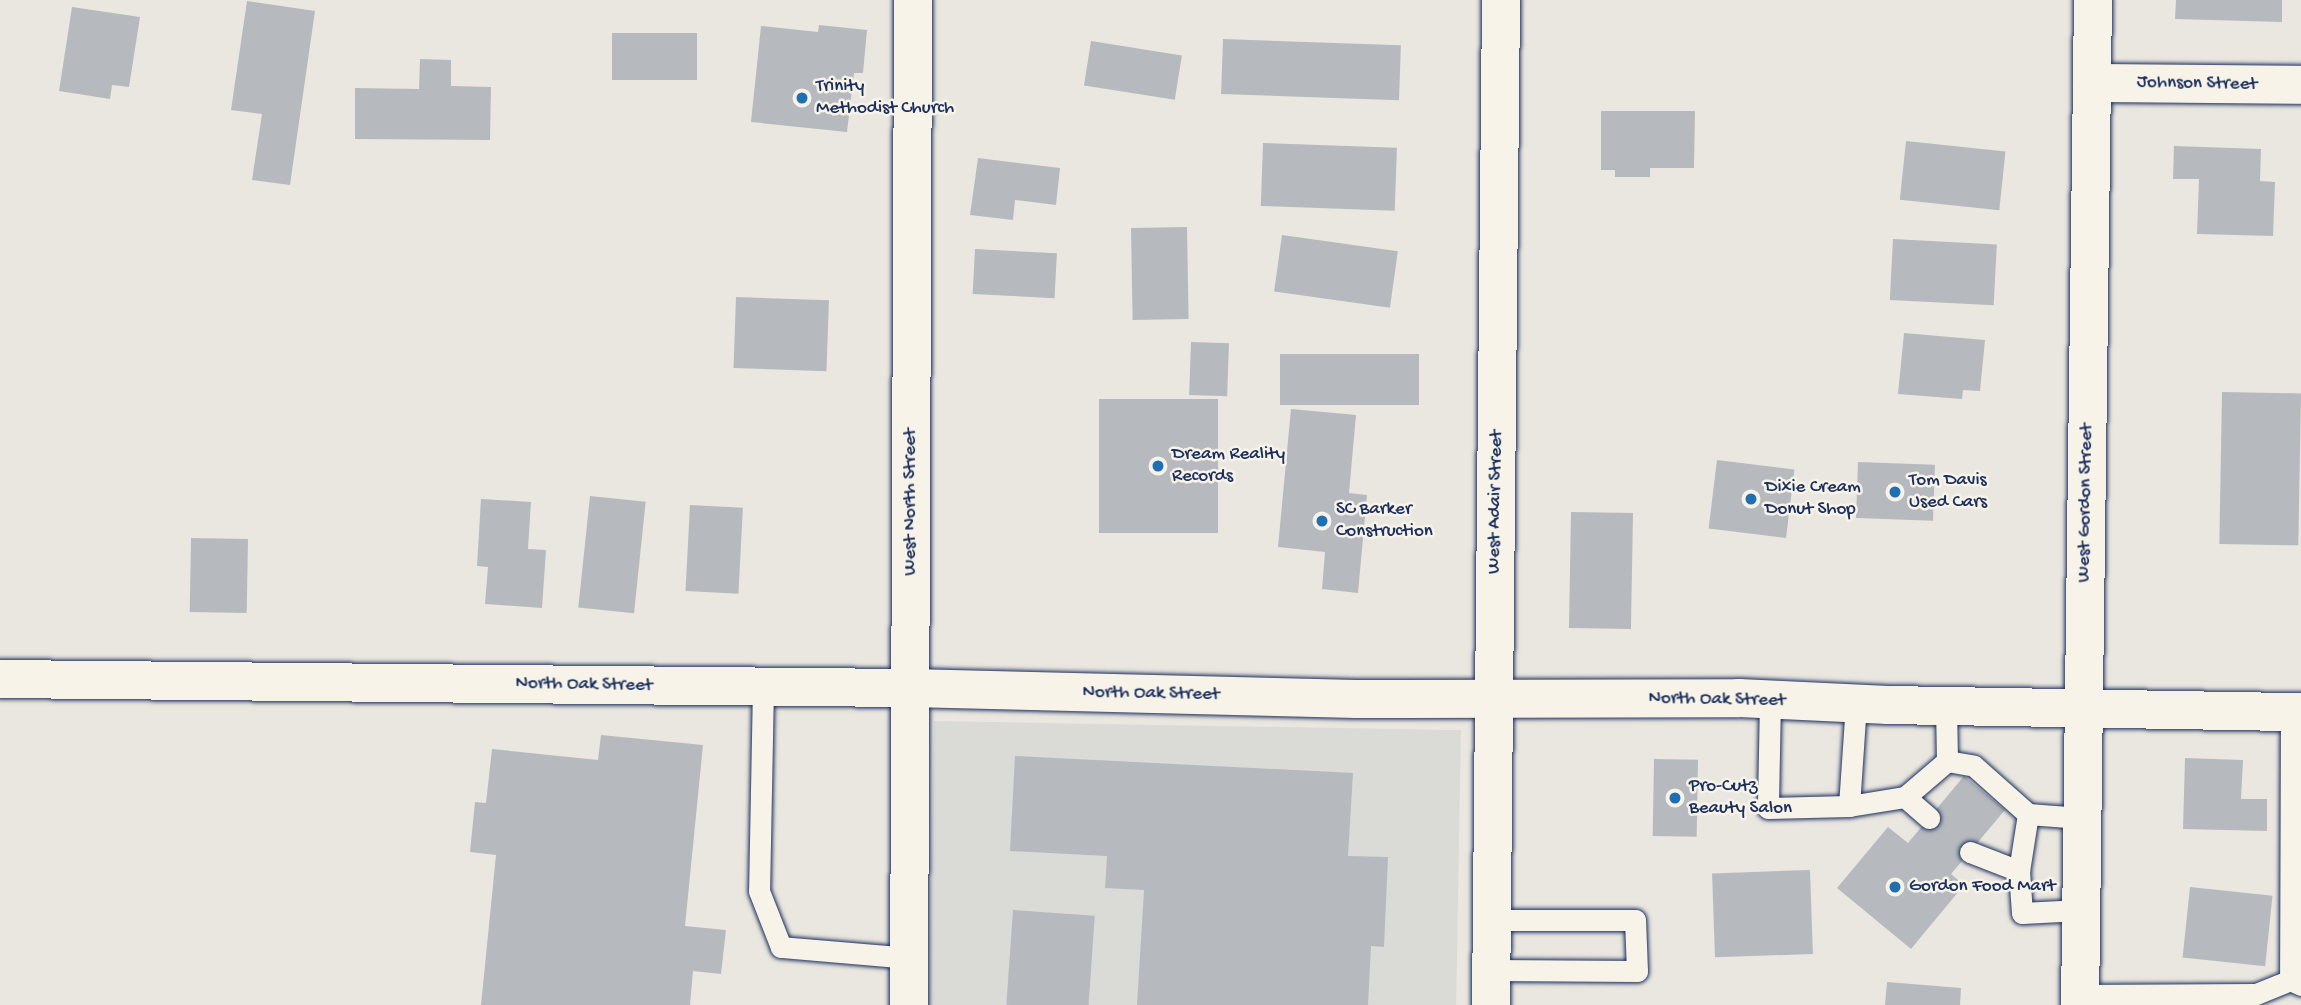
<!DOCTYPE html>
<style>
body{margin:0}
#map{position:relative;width:2301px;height:1005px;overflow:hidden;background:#eae7e0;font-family:"Gochi Hand",sans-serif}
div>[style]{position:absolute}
.built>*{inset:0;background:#dadad6;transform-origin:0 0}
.building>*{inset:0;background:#b6babf;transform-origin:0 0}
.roads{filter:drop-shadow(0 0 2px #1b2f5e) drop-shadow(0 0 2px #1b2f5e)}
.lane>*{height:21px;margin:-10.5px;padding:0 10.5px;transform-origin:10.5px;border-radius:10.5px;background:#f7f3e8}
.street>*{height:38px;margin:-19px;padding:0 19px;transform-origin:19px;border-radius:19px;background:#f7f3e8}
.secondary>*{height:38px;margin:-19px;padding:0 19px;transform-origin:19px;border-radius:19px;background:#f7f3e8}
.dots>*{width:19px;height:19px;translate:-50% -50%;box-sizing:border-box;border:4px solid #f7f3e8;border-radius:50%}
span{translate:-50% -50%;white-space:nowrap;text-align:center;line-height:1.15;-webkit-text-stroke:5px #f7f3e8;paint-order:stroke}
.street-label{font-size:19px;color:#1b2f5e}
.poi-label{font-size:19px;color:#1b2f5e}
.left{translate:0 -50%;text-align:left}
</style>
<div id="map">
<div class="built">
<i style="left:934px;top:721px;width:527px;height:284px;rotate:1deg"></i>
</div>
<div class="building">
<i style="clip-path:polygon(2176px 0,2282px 0,2282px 22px,2175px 19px)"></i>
<i style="clip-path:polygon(247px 1px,315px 11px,290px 185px,252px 180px,262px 114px,231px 110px)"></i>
<i style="clip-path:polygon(72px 7px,140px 17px,129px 87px,112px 85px,110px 99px,59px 91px)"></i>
<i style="clip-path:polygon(819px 25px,867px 30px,863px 73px,854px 73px,847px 132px,751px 122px,761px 26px,818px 32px)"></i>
<i style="left:612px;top:33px;width:85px;height:47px"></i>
<i style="left:1223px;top:39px;width:178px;height:55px;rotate:2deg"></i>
<i style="left:1091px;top:41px;width:92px;height:45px;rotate:9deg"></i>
<i style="clip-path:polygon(420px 59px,451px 60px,451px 86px,491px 87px,490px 140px,355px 139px,355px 88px,419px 89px)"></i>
<i style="clip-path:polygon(1601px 111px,1695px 111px,1694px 168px,1650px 168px,1650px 177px,1615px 177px,1615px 170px,1601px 170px)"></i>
<i style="left:1906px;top:141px;width:100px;height:59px;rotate:6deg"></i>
<i style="left:1263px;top:143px;width:134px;height:63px;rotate:2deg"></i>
<i style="clip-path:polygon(2174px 146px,2261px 149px,2260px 181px,2275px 182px,2273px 236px,2197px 234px,2199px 179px,2173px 179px)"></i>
<i style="clip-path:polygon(978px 158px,1060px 168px,1056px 205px,1015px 200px,1013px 220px,970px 215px)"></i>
<i style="left:1187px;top:227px;width:92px;height:56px;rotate:89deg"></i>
<i style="left:1282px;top:235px;width:117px;height:57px;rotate:8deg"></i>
<i style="left:1893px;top:239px;width:104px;height:61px;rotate:3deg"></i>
<i style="left:975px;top:249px;width:82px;height:45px;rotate:3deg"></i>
<i style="left:736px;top:297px;width:93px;height:71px;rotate:2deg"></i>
<i style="clip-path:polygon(1904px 333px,1985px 340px,1980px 391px,1963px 390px,1962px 399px,1898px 394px)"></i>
<i style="left:1191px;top:342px;width:38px;height:53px;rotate:2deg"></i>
<i style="left:1280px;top:354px;width:139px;height:51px"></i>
<i style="left:2222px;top:392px;width:79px;height:152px;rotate:1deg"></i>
<i style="left:1099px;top:399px;width:119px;height:134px"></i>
<i style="clip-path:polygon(1291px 409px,1356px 415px,1349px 493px,1367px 495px,1358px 593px,1322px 589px,1325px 552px,1278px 547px)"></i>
<i style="left:1717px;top:460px;width:78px;height:69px;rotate:7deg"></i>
<i style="left:1858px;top:462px;width:77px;height:56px;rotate:2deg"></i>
<i style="left:590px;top:496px;width:56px;height:112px;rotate:6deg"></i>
<i style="clip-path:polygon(481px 499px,531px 502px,528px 549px,546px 550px,542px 608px,485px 604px,488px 567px,477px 566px)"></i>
<i style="left:690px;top:505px;width:53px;height:86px;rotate:3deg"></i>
<i style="left:1571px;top:512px;width:62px;height:116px;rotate:1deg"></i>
<i style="left:191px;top:538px;width:57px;height:74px;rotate:1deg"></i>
<i style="clip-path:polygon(601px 735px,703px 745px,685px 926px,726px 930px,721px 974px,693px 971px,690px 1005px,481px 1005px,496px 855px,470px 852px,475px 802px,486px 803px,492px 749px,598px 760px)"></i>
<i style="clip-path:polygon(1015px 756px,1353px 773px,1348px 856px,1388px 857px,1384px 947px,1371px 946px,1368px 1005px,1137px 1005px,1144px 890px,1105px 888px,1107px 856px,1010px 851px)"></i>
<i style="clip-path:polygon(2185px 758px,2243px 760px,2241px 799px,2267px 799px,2267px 831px,2183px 829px)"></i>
<i style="left:1654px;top:759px;width:44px;height:77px;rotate:1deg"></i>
<i style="clip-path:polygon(1964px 776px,2005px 810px,1951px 874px,1964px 885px,1911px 949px,1837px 888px,1888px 827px,1908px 843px)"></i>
<i style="left:1810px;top:870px;width:84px;height:98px;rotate:88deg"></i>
<i style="left:2190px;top:887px;width:83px;height:71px;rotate:6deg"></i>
<i style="left:1013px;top:910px;width:82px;height:95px;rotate:4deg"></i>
<i style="clip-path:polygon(1887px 982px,1961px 988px,1960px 1005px,1885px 1005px)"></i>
</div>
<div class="roads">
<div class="lane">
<i style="left:763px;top:686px;width:205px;rotate:91.1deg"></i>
<i style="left:759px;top:891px;width:60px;rotate:68.6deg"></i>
<i style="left:781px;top:947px;width:128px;rotate:4.9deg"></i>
<i style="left:1770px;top:700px;width:108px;rotate:91.1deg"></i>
<i style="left:1768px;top:808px;width:81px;rotate:-1.4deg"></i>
<i style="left:1849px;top:806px;width:102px;rotate:-86.1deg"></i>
<i style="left:2291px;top:712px;width:268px;rotate:90.2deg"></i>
<i style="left:2290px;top:980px;width:12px;rotate:24deg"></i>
<i style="left:1947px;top:761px;width:27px;rotate:10deg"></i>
<i style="left:1974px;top:766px;width:72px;rotate:41.6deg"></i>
<i style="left:1905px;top:797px;width:55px;rotate:-40.6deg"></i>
<i style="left:1947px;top:761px;width:55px;rotate:-91deg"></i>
<i style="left:1849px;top:806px;width:57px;rotate:-9.1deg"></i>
<i style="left:1905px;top:797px;width:32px;rotate:41deg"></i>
<i style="left:1970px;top:852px;width:53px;rotate:21.2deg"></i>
<i style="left:2080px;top:910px;width:58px;rotate:177deg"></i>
<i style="left:2022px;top:913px;width:42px;rotate:-94.1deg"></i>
<i style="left:2019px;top:871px;width:58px;rotate:-81deg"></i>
<i style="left:2028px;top:814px;width:53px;rotate:4.3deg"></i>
<i style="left:1492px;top:970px;width:145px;rotate:0.4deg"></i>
<i style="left:1637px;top:971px;width:51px;rotate:-92.2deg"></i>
<i style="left:1635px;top:920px;width:143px;rotate:180deg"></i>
<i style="left:2080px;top:995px;width:176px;rotate:-0.3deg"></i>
<i style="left:2256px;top:994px;width:37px;rotate:-22deg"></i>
</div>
<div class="street">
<i style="left:2092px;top:83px;width:209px;rotate:0.5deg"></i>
<i style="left:909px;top:1005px;width:1005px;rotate:-89.77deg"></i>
<i style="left:1491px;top:1005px;width:1005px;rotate:-89.43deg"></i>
</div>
<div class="secondary">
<i style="left:0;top:679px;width:910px;rotate:0.57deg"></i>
<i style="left:910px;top:688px;width:446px;rotate:1.4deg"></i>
<i style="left:1356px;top:699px;width:383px;rotate:-0.1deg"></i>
<i style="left:1739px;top:698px;width:149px;rotate:2.7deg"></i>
<i style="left:1888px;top:705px;width:413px;rotate:1deg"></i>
<i style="left:2080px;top:1005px;width:1005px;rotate:-89.26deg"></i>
</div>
</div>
<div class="dots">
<i style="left:802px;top:98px;background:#1f6fb2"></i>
<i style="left:1158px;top:466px;background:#1f6fb2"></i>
<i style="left:1895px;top:492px;background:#1f6fb2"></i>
<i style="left:1751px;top:499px;background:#1f6fb2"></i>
<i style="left:1322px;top:521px;background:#1f6fb2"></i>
<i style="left:1675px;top:798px;background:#1f6fb2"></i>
<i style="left:1895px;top:887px;background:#1f6fb2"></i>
</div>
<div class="street-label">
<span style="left:2197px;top:84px;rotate:1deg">Johnson Street</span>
<span style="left:911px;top:502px;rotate:-90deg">West North Street</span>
<span style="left:1496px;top:502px;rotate:-89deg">West Adair Street</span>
<span style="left:2086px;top:503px;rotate:-89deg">West Gordon Street</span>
<span style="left:584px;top:685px;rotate:1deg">North Oak Street</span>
<span style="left:1151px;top:694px;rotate:1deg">North Oak Street</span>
<span style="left:1717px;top:700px;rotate:1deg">North Oak Street</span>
</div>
<div class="poi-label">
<span class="left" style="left:816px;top:98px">Trinity<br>Methodist Church</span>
<span class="left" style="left:1172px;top:466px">Dream Reality<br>Records</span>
<span class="left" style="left:1909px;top:492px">Tom Davis<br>Used Cars</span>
<span class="left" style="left:1765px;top:499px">Dixie Cream<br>Donut Shop</span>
<span class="left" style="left:1336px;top:521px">SC Barker<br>Construction</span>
<span class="left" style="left:1689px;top:798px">Pro-Cutz<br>Beauty Salon</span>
<span class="left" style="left:1909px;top:887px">Gordon Food Mart</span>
</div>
</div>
